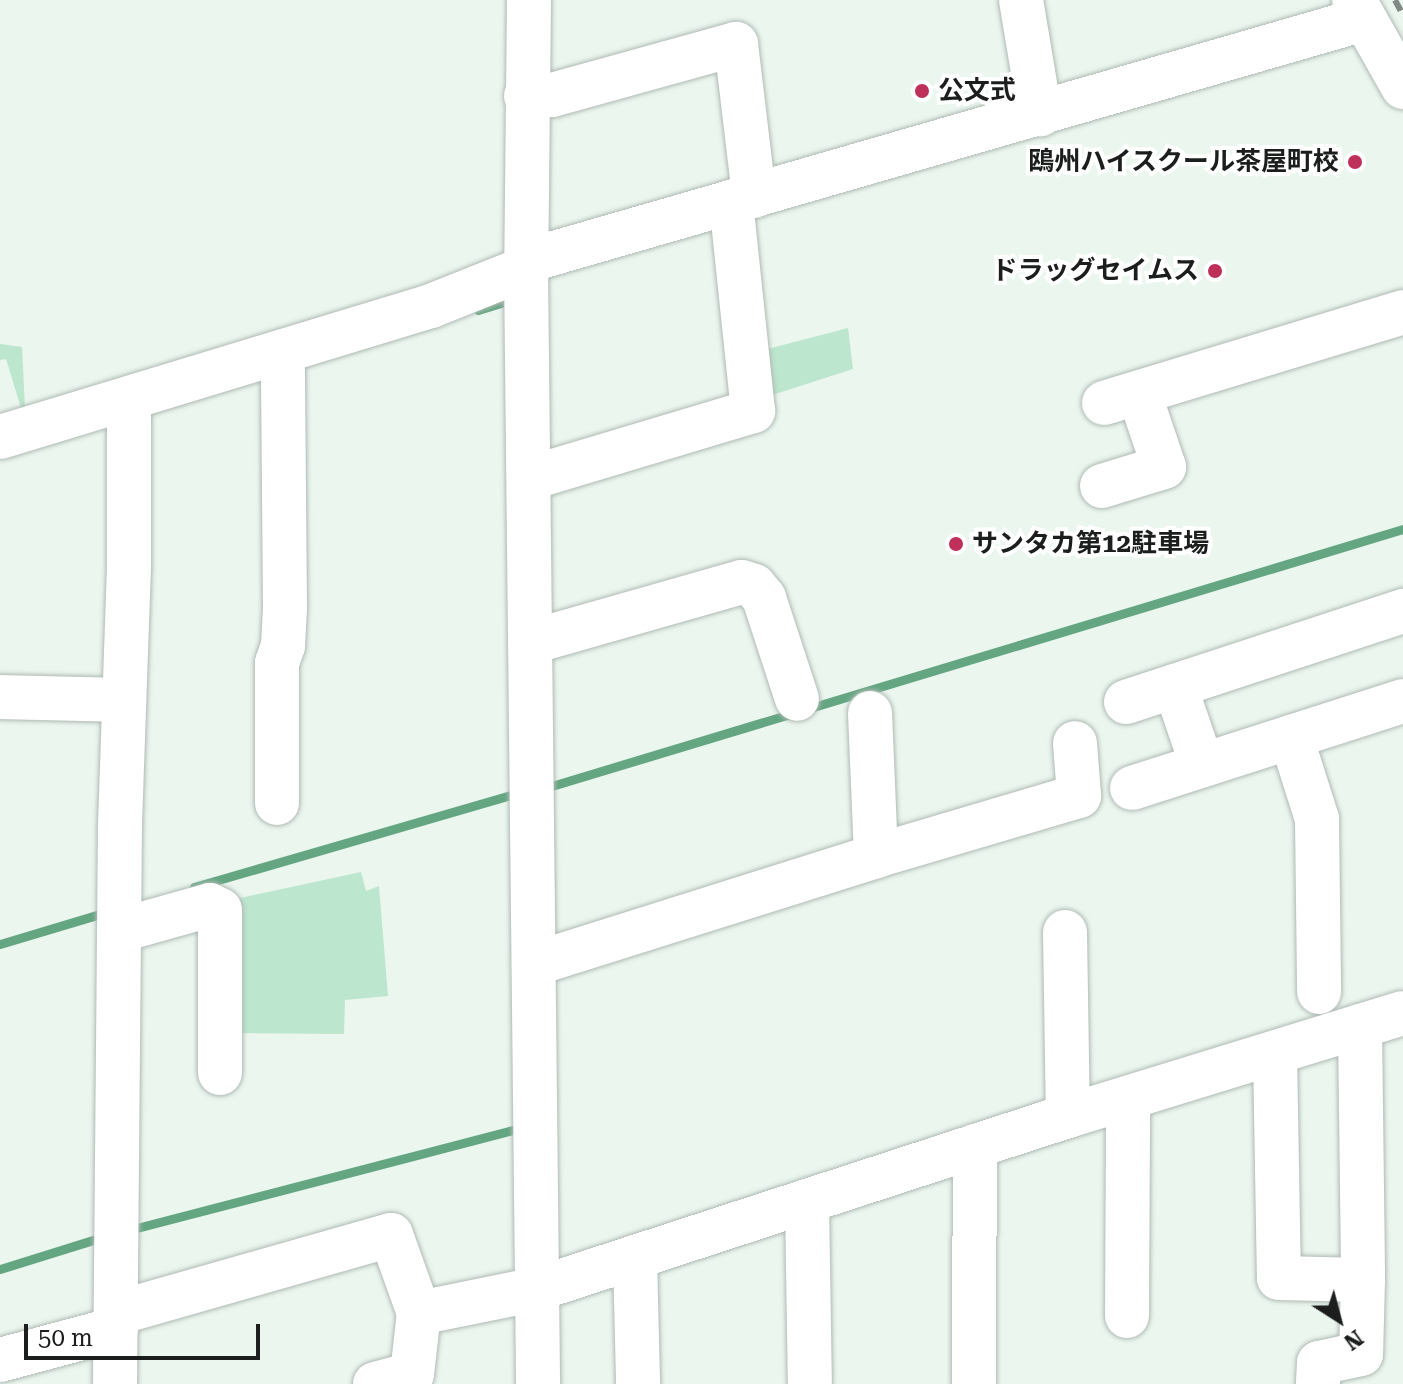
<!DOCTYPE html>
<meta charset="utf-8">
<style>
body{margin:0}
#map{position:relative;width:1403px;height:1384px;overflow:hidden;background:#ebf6ef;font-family:"Roboto Serif","Noto Sans JP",serif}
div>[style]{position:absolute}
.green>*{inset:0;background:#bce6cd}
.stream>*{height:9px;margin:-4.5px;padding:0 4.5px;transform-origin:4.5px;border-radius:4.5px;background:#64a682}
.roads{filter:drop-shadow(0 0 2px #b0bab4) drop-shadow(0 0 2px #b0bab4)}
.minor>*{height:44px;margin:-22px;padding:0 22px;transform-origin:22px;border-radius:22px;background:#fff}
.rail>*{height:6px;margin-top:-3px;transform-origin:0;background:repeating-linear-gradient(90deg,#828984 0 12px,transparent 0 18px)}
.dots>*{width:22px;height:22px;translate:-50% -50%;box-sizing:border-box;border:4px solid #fff;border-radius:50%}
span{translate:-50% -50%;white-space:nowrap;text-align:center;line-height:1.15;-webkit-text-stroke:8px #fff;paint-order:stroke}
.poi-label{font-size:26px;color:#1b1e1c;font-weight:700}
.left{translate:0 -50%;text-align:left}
.right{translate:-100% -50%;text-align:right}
.north{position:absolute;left:1299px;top:1280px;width:80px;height:80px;-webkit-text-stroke:6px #fff;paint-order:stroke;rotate:144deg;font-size:22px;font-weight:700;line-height:32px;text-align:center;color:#1b1e1c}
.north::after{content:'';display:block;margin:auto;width:28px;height:36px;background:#1b1e1c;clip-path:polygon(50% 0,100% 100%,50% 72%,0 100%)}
.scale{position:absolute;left:24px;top:1324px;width:236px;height:36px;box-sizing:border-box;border:4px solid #1b1e1c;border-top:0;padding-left:10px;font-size:24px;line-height:28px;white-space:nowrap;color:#1b1e1c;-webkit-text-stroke:6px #fff;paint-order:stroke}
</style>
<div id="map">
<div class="green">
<i style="clip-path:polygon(848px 328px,853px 369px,763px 398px,760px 351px)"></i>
<i style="clip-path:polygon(0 344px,22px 347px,25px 408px,21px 408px,6px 359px,0 360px)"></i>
<i style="clip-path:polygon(361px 872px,366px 891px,379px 886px,388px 996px,345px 1000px,344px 1034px,236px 1033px,240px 898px)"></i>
</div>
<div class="stream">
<i style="left:478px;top:310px;width:38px;rotate:-17deg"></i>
<i style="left:545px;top:788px;width:896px;rotate:-16.8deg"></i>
<i style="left:194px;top:887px;width:337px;rotate:-16.2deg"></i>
<i style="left:0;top:944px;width:112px;rotate:-16.7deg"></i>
<i style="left:129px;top:1230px;width:401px;rotate:-14.6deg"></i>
<i style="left:0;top:1269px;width:108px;rotate:-17.3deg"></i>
</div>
<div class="roads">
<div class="minor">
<i style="left:529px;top:0;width:268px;rotate:90.6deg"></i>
<i style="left:526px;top:268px;width:1116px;rotate:89.38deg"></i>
<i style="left:1021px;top:0;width:116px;rotate:80.5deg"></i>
<i style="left:1354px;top:0;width:100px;rotate:60.6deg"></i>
<i style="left:526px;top:96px;width:26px;rotate:-2deg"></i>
<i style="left:552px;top:95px;width:191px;rotate:-15.5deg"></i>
<i style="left:736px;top:44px;width:153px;rotate:83.2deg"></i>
<i style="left:1104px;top:403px;width:313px;rotate:-16.9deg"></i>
<i style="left:0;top:437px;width:450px;rotate:-16.9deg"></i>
<i style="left:431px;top:306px;width:102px;rotate:-21.8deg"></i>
<i style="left:526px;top:268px;width:15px;rotate:-42deg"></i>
<i style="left:537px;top:258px;width:861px;rotate:-16.12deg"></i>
<i style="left:530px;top:478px;width:233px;rotate:-16.7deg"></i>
<i style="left:753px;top:411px;width:210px;rotate:-96deg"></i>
<i style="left:1102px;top:486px;width:65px;rotate:-17deg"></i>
<i style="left:1164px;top:467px;width:78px;rotate:-108.7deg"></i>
<i style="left:531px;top:642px;width:219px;rotate:-15.9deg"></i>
<i style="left:742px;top:582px;width:13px;rotate:18deg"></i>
<i style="left:754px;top:586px;width:16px;rotate:50deg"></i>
<i style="left:764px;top:598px;width:106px;rotate:71.9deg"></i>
<i style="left:1175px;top:686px;width:83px;rotate:71.1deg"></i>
<i style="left:0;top:697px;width:124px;rotate:1.4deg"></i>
<i style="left:1126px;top:702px;width:292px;rotate:-18.2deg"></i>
<i style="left:870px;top:713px;width:143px;rotate:87.6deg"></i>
<i style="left:1291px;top:737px;width:86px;rotate:72.4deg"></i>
<i style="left:1317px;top:819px;width:173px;rotate:89.3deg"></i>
<i style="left:1132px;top:788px;width:285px;rotate:-17.8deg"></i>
<i style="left:277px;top:803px;width:140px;rotate:-90deg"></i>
<i style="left:277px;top:663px;width:18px;rotate:-71deg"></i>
<i style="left:283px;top:646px;width:39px;rotate:-87deg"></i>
<i style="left:285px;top:607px;width:254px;rotate:-90.5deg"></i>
<i style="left:121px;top:930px;width:92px;rotate:-15.7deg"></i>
<i style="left:210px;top:905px;width:11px;rotate:27deg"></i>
<i style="left:220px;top:910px;width:163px;rotate:90deg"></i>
<i style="left:1065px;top:932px;width:184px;rotate:89.1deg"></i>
<i style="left:534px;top:964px;width:359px;rotate:-17.5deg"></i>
<i style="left:876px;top:856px;width:212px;rotate:-16.5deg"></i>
<i style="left:1079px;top:796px;width:53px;rotate:-94.3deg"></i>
<i style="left:1360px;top:1026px;width:254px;rotate:89.3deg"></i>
<i style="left:1275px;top:1053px;width:225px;rotate:89deg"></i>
<i style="left:1279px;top:1278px;width:84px;rotate:1.4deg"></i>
<i style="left:1363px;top:1280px;width:74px;rotate:91.5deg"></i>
<i style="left:1361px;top:1354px;width:43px;rotate:167.9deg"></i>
<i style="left:1319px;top:1363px;width:21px;rotate:93deg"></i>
<i style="left:807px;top:1201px;width:183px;rotate:89.1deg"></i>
<i style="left:635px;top:1257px;width:127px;rotate:88.6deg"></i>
<i style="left:117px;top:1313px;width:285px;rotate:-15.9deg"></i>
<i style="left:391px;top:1235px;width:83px;rotate:70.3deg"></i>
<i style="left:419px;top:1313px;width:120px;rotate:-11.5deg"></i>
<i style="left:537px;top:1289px;width:558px;rotate:-18.05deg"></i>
<i style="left:1068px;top:1116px;width:350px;rotate:-17.1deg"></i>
<i style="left:1127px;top:1316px;width:218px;rotate:-89.7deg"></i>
<i style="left:0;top:1360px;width:120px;rotate:-15deg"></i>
<i style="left:115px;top:1384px;width:560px;rotate:-89.49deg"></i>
<i style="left:120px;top:824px;width:254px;rotate:-88deg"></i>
<i style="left:129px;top:570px;width:170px;rotate:-90deg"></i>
<i style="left:375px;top:1384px;width:38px;rotate:-15deg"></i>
<i style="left:412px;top:1374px;width:61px;rotate:-83.5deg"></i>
<i style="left:974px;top:1384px;width:238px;rotate:-89.8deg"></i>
</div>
</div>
<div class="rail">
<i style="left:1395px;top:0;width:17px;rotate:62deg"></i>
</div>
<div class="dots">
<i style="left:922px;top:91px;background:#be2f59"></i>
<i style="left:1355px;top:162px;background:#be2f59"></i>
<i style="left:1215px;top:271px;background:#be2f59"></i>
<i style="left:956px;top:544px;background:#be2f59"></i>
</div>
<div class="poi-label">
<span class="left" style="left:938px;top:91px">公文式</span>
<span class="right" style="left:1339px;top:162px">鴎州ハイスクール茶屋町校</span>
<span class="right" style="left:1199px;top:271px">ドラッグセイムス</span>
<span class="left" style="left:972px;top:544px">サンタカ第12駐車場</span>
</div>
<div class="north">N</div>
<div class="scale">50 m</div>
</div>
